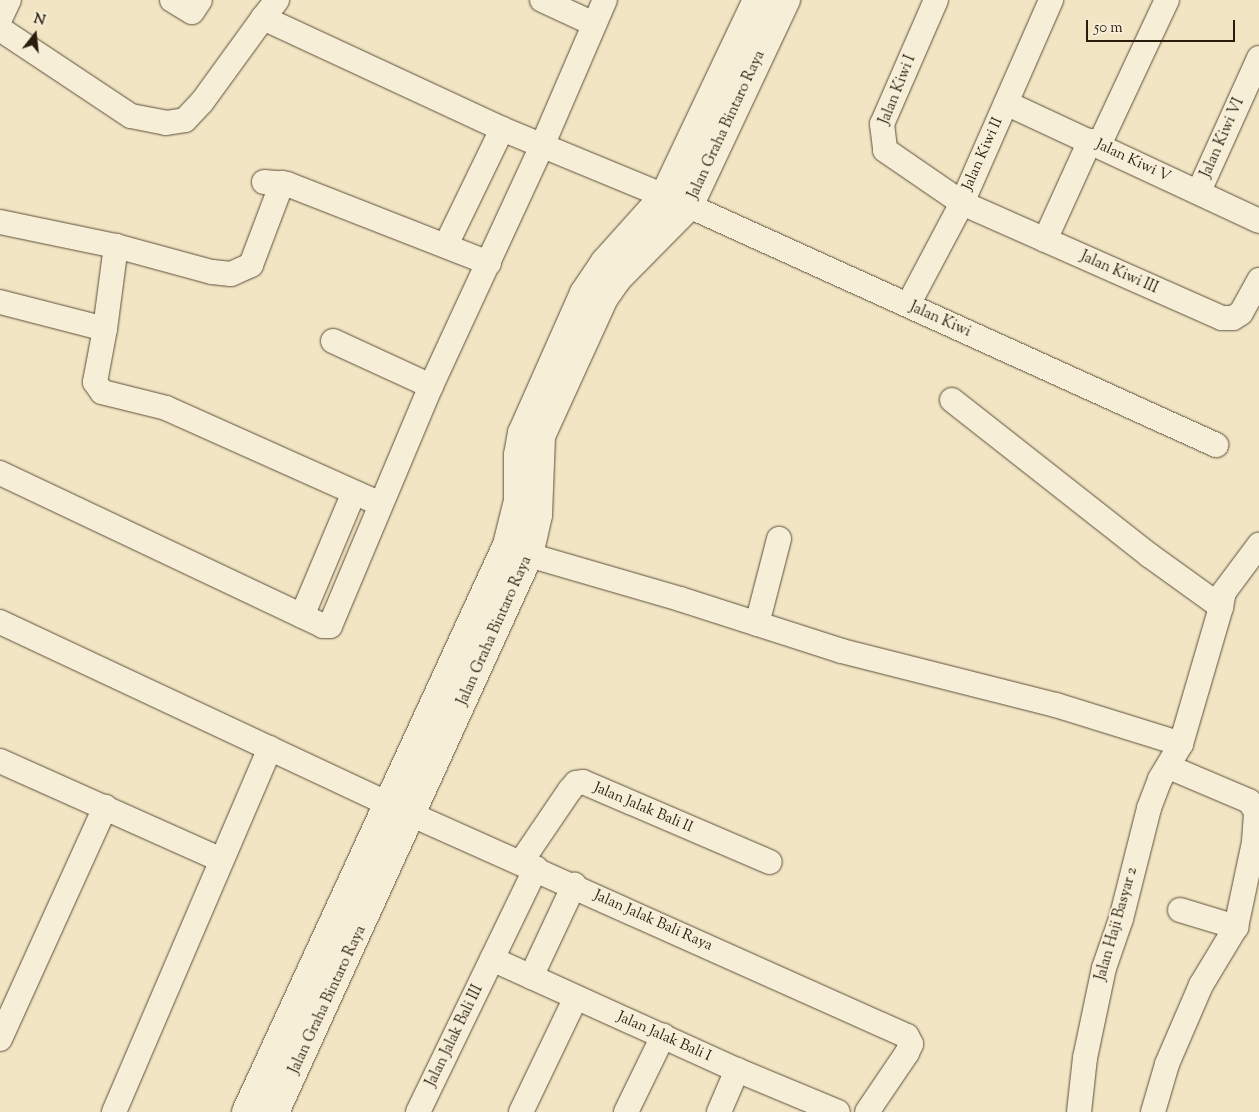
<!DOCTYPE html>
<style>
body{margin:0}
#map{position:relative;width:1259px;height:1112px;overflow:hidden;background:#f2e5c3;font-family:"Sorts Mill Goudy",serif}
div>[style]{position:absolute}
.roads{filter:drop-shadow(0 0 1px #5c4f3b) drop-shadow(0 0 1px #5c4f3b)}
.minor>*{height:24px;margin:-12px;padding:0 12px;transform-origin:12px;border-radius:12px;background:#f7eed8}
.secondary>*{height:28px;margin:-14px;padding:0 14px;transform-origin:14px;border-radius:14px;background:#f7eed8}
span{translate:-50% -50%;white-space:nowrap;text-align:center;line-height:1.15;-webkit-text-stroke:4px #f7eed8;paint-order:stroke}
.street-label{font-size:15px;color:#2a1d0e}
.north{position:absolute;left:10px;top:10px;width:50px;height:50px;-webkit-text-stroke:4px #f7eed8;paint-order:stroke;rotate:16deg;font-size:14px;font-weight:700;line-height:20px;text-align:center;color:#2a1d0e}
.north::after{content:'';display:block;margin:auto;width:18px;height:22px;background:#2a1d0e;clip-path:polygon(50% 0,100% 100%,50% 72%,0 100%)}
.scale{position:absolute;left:1086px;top:20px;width:149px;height:22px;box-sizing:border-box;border:2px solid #2a1d0e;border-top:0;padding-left:6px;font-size:15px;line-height:18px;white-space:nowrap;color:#2a1d0e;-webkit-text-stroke:4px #f7eed8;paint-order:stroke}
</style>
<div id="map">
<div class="roads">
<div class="minor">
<i style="left:172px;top:0;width:23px;rotate:31deg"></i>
<i style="left:192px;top:12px;width:14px;rotate:-56deg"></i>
<i style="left:277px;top:0;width:23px;rotate:128deg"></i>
<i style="left:263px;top:18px;width:264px;rotate:24.9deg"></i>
<i style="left:502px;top:129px;width:202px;rotate:22.4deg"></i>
<i style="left:689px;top:206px;width:579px;rotate:24.39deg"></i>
<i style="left:542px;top:0;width:57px;rotate:24.8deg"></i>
<i style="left:936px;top:0;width:135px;rotate:113.5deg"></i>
<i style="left:882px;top:124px;width:26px;rotate:83deg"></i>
<i style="left:885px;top:150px;width:93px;rotate:34.5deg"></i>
<i style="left:962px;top:203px;width:284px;rotate:23.9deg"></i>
<i style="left:1222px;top:318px;width:11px"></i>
<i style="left:1233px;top:318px;width:9px;rotate:-32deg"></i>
<i style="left:1241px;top:313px;width:38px;rotate:-61deg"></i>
<i style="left:0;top:19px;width:21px;rotate:-65deg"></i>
<i style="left:0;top:29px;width:157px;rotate:33.6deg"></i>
<i style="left:131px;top:116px;width:36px;rotate:11deg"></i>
<i style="left:166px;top:123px;width:19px;rotate:-9deg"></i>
<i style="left:185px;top:120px;width:25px;rotate:-47deg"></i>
<i style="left:202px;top:102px;width:104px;rotate:-54deg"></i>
<i style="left:1006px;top:103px;width:279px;rotate:25deg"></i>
<i style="left:1099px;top:145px;width:160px;rotate:-64.9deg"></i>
<i style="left:264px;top:182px;width:23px;rotate:5deg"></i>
<i style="left:287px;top:184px;width:217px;rotate:21.4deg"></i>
<i style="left:1199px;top:191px;width:146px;rotate:-65.7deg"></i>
<i style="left:0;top:222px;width:118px;rotate:11.7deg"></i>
<i style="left:116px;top:246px;width:99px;rotate:15.2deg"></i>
<i style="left:212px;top:272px;width:19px;rotate:6deg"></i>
<i style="left:231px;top:274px;width:22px;rotate:-24deg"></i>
<i style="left:251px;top:265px;width:88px;rotate:-69.3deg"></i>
<i style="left:1045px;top:240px;width:109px;rotate:-65.6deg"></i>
<i style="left:446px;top:245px;width:129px;rotate:-64.2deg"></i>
<i style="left:0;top:302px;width:108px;rotate:14.4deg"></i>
<i style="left:105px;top:329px;width:54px;rotate:100.7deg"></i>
<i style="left:95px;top:382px;width:12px;rotate:55deg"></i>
<i style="left:102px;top:392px;width:66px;rotate:14deg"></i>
<i style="left:166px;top:408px;width:235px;rotate:24.1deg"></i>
<i style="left:908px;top:305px;width:115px;rotate:-62.1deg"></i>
<i style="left:962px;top:203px;width:222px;rotate:-66.3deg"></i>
<i style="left:105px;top:329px;width:84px;rotate:-82.5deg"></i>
<i style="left:333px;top:341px;width:108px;rotate:24.7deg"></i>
<i style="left:952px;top:400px;width:251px;rotate:38.2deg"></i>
<i style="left:1149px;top:555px;width:89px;rotate:35.8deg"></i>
<i style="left:1221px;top:607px;width:15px;rotate:-79deg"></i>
<i style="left:1224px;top:592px;width:59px;rotate:-53.3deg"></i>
<i style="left:0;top:473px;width:357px;rotate:25.3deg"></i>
<i style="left:323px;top:626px;width:7px"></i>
<i style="left:330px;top:626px;width:260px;rotate:-67.2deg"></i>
<i style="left:431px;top:386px;width:264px;rotate:-65.2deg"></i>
<i style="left:542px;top:146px;width:159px;rotate:-66.7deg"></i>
<i style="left:529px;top:555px;width:157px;rotate:16.2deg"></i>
<i style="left:680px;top:599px;width:170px;rotate:17.8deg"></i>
<i style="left:842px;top:651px;width:221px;rotate:14.2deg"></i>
<i style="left:1056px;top:705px;width:131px;rotate:17.3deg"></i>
<i style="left:302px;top:616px;width:134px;rotate:-67.2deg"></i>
<i style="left:0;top:622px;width:431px;rotate:25.1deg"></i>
<i style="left:390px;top:805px;width:566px;rotate:24.08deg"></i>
<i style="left:907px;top:1036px;width:9px;rotate:63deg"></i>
<i style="left:911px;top:1044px;width:10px;rotate:114deg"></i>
<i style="left:907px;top:1053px;width:71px;rotate:124.1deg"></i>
<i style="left:757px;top:624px;width:88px;rotate:-75.5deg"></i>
<i style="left:0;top:761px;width:242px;rotate:24.1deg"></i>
<i style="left:521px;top:862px;width:87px;rotate:-55.8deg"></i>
<i style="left:570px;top:790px;width:9px;rotate:-49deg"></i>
<i style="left:576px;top:783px;width:7px;rotate:-8deg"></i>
<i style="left:583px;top:782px;width:203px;rotate:23.2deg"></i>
<i style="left:1180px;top:910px;width:59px;rotate:16.9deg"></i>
<i style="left:492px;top:959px;width:269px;rotate:24.4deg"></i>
<i style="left:737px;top:1070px;width:109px;rotate:22.6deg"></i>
<i style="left:531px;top:977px;width:102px;rotate:-64.9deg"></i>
<i style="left:0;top:1039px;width:255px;rotate:-65.6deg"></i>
<i style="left:114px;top:1112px;width:396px;rotate:-66.8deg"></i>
<i style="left:418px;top:1112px;width:271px;rotate:-64.2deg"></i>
<i style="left:521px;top:1112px;width:127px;rotate:-64.4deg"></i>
<i style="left:626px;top:1112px;width:85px;rotate:-64deg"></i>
<i style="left:719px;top:1112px;width:46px;rotate:-66.8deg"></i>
<i style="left:1079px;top:1112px;width:54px;rotate:-83.7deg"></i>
<i style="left:1085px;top:1058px;width:92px;rotate:-78.1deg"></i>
<i style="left:1104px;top:968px;width:52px;rotate:-70.9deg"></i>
<i style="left:1121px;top:919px;width:114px;rotate:-75.8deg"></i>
<i style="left:1149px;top:808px;width:31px;rotate:-69deg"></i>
<i style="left:1160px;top:779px;width:41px;rotate:-59deg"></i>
<i style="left:1181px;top:744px;width:143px;rotate:-73.7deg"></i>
<i style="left:1153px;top:1112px;width:50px;rotate:-73.7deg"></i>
<i style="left:1167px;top:1064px;width:86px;rotate:-66.7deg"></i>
<i style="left:1201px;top:985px;width:68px;rotate:-58.9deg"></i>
<i style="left:1236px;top:927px;width:87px;rotate:-78deg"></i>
<i style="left:1254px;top:842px;width:31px;rotate:-86deg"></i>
<i style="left:1256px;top:811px;width:12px;rotate:-125deg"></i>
<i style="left:1249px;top:801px;width:87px;rotate:-157deg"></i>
</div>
<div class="secondary">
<i style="left:246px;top:1112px;width:624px;rotate:-65.28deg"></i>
<i style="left:507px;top:545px;width:45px;rotate:-76deg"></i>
<i style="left:518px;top:501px;width:46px;rotate:-90deg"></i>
<i style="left:518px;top:455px;width:22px;rotate:-80deg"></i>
<i style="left:522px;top:433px;width:153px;rotate:-66.1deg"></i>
<i style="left:584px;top:293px;width:37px;rotate:-56deg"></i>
<i style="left:605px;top:262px;width:89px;rotate:-48.2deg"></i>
<i style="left:664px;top:196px;width:217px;rotate:-64.6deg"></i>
<i style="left:275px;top:1112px;width:612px;rotate:-65.49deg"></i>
<i style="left:529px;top:555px;width:41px;rotate:-77.3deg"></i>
<i style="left:538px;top:515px;width:79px;rotate:-87.8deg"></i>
<i style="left:541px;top:436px;width:152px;rotate:-65.5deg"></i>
<i style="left:604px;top:298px;width:24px;rotate:-55deg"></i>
<i style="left:618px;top:278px;width:101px;rotate:-45.4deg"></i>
<i style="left:689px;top:206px;width:228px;rotate:-64.8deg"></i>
</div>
</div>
<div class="street-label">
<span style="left:898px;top:90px;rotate:-68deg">Jalan Kiwi I</span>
<span style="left:727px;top:125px;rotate:-65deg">Jalan Graha Bintaro Raya</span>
<span style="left:1223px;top:138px;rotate:-66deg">Jalan Kiwi VI</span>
<span style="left:983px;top:154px;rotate:-66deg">Jalan Kiwi II</span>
<span style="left:1133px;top:161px;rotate:25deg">Jalan Kiwi V</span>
<span style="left:1119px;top:273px;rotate:24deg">Jalan Kiwi III</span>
<span style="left:940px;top:320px;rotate:24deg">Jalan Kiwi</span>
<span style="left:495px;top:631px;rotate:-66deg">Jalan Graha Bintaro Raya</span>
<span style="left:643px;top:808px;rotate:23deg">Jalan Jalak Bali II</span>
<span style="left:653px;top:921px;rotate:24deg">Jalan Jalak Bali Raya</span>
<span style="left:1117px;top:924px;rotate:-74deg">Jalan Haji Basyar 2</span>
<span style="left:328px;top:1000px;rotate:-65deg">Jalan Graha Bintaro Raya</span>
<span style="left:455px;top:1036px;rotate:-64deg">Jalan Jalak Bali III</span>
<span style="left:664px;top:1037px;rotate:24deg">Jalan Jalak Bali I</span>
</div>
<div class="north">N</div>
<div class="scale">50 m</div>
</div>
